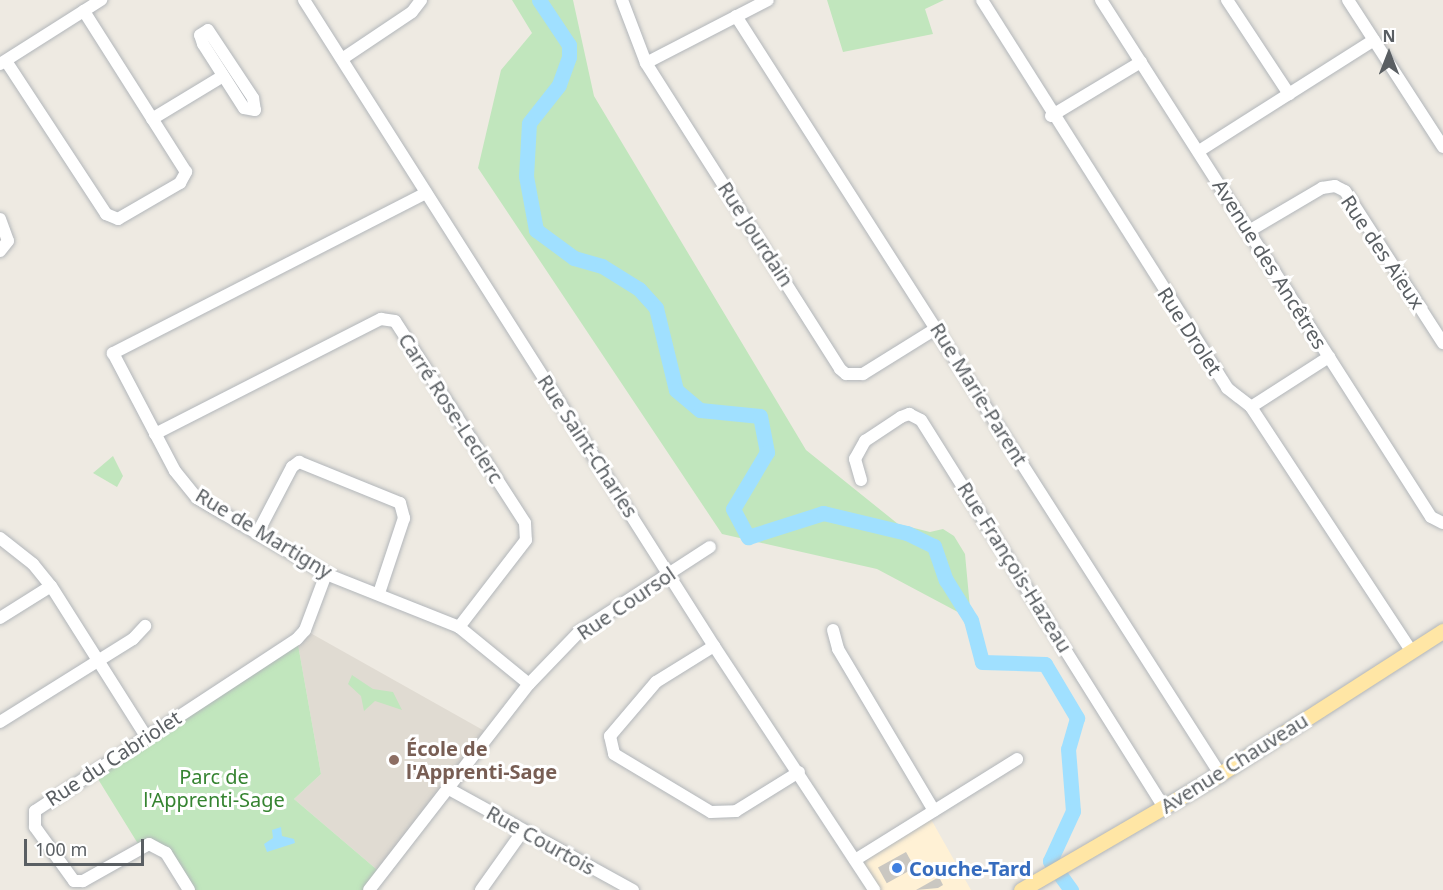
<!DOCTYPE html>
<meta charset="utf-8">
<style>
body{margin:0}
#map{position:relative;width:1443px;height:890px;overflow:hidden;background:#eeeae2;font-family:"Noto Sans",sans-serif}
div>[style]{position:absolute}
.commercial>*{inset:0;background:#fff1d5}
.education>*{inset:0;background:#e0dbd2}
.green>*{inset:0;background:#c1e6bd}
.water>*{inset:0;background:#a0e0ff}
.river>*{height:15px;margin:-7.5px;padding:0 7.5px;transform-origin:7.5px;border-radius:7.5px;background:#a0e0ff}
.building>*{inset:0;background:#cac7c1;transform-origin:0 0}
.roads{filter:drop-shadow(0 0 2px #b2b6ba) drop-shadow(0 0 2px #b2b6ba)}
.minor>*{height:12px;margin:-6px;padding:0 6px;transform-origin:6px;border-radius:6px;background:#fff}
.major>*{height:15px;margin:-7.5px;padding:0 7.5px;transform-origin:7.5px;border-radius:7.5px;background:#ffe6a5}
.dots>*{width:16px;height:16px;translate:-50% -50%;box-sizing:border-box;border:3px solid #fff;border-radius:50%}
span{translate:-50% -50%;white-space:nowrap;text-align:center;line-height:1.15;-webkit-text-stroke:6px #fff;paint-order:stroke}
.street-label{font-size:20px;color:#5a5f63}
.education-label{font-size:20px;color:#785e54;font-weight:700}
.left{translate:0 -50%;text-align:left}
.park-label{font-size:20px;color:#368431}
.shop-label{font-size:20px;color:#366cbe;font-weight:700}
.north{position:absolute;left:1359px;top:24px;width:60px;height:60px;-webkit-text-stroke:4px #fff;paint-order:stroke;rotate:0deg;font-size:16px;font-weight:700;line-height:24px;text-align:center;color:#5a5f63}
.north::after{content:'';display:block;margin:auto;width:21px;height:27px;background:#5a5f63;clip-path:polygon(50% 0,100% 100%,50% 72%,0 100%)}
.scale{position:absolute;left:24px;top:839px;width:120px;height:27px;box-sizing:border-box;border:3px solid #5a5f63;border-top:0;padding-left:8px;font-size:18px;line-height:21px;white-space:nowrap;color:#5a5f63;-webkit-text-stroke:4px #fff;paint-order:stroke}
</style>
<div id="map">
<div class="commercial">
<i style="clip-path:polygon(928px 814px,971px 890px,874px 890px,855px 860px)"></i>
</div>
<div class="education">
<i style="clip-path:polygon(305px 630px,490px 734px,382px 874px,294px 799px,321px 774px,297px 639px)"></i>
</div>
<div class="green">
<i style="clip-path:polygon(512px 0,573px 0,594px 96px,806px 450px,898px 524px,930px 532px,943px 529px,954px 536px,965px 554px,971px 619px,877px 569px,722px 534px,478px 168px,501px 70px,532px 33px)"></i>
<i style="clip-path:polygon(827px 0,944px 0,925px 9px,933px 34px,843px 52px)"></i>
<i style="clip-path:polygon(113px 456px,123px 476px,117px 487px,93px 473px)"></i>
<i style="clip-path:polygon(297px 639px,321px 774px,294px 799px,382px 874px,369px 890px,189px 890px,166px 853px,140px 847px,93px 771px)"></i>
<i style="clip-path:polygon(352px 675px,373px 689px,393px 692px,402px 710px,375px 701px,364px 711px,361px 696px,348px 684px)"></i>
</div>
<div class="water">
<i style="clip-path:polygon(281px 827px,282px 836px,294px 839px,295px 843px,267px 852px,264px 844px,273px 838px,272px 830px)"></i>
</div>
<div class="river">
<i style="left:539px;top:0;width:54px;rotate:56.3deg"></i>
<i style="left:569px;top:45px;width:12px;rotate:90deg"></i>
<i style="left:569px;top:57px;width:30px;rotate:110deg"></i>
<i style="left:559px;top:85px;width:48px;rotate:128.3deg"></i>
<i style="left:529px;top:123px;width:53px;rotate:93.2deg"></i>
<i style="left:526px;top:176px;width:55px;rotate:79.5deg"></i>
<i style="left:536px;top:230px;width:47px;rotate:36.4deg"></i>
<i style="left:574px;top:258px;width:29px;rotate:16deg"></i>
<i style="left:602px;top:266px;width:44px;rotate:31.9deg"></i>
<i style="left:639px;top:289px;width:25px;rotate:48deg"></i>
<i style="left:656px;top:308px;width:84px;rotate:76.3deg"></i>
<i style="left:676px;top:390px;width:31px;rotate:40deg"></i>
<i style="left:700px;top:410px;width:60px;rotate:5.7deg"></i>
<i style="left:760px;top:416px;width:37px;rotate:79deg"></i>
<i style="left:767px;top:452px;width:66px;rotate:120.8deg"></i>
<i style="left:733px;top:509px;width:32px;rotate:62deg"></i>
<i style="left:748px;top:537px;width:79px;rotate:-17.7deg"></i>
<i style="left:823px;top:513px;width:86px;rotate:13.4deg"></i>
<i style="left:907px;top:533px;width:30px;rotate:26deg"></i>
<i style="left:934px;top:546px;width:36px;rotate:71deg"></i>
<i style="left:946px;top:580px;width:47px;rotate:58deg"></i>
<i style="left:971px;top:620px;width:43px;rotate:75.3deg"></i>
<i style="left:982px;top:662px;width:63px;rotate:1.8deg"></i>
<i style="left:1045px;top:664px;width:63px;rotate:59.3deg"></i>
<i style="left:1077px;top:718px;width:32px;rotate:106deg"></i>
<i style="left:1068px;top:749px;width:62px;rotate:85.4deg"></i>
<i style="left:1073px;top:811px;width:55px;rotate:114.7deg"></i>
<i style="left:1050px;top:861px;width:36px;rotate:54deg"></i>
</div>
<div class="building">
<i style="left:906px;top:852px;width:18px;height:32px;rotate:61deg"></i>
<i style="clip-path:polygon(939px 877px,943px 885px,938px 888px,916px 890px)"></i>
</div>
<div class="roads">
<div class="minor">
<i style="left:304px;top:0;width:765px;rotate:57.6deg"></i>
<i style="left:714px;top:646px;width:292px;rotate:56.7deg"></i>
<i style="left:622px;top:0;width:67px;rotate:69.1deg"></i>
<i style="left:646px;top:63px;width:362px;rotate:57.6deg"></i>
<i style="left:840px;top:369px;width:8px;rotate:40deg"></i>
<i style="left:846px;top:374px;width:17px"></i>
<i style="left:863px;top:374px;width:87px;rotate:-31.9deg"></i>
<i style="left:982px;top:0;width:459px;rotate:57.7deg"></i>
<i style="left:1227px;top:388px;width:31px;rotate:38deg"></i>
<i style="left:1251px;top:407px;width:292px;rotate:56.7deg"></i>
<i style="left:1101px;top:0;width:613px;rotate:57.45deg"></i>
<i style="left:1431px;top:517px;width:13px;rotate:27deg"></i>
<i style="left:1227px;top:0;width:113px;rotate:56.6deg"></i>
<i style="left:1348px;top:0;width:175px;rotate:57.1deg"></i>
<i style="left:736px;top:16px;width:899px;rotate:57.44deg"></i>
<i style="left:208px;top:30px;width:82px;rotate:56.5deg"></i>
<i style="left:253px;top:98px;width:12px;rotate:81deg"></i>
<i style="left:255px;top:110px;width:11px;rotate:-170deg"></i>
<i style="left:244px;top:108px;width:76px;rotate:-122.6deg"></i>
<i style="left:203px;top:44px;width:9px;rotate:-108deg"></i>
<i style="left:200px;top:35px;width:9px;rotate:-32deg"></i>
<i style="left:342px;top:59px;width:84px;rotate:-33.9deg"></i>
<i style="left:412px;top:12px;width:15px;rotate:-53deg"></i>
<i style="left:6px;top:61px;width:183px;rotate:56.8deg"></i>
<i style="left:106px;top:214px;width:13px;rotate:23deg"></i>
<i style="left:118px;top:219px;width:72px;rotate:-30.1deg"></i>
<i style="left:180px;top:183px;width:13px;rotate:-61deg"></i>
<i style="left:186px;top:172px;width:191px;rotate:-122.4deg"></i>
<i style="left:646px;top:63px;width:137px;rotate:-27.3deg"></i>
<i style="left:0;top:64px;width:120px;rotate:-32.4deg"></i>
<i style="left:1051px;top:116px;width:105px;rotate:-31deg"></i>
<i style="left:152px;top:119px;width:83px;rotate:-31.2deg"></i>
<i style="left:1199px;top:151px;width:207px;rotate:-32.4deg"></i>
<i style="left:426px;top:193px;width:352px;rotate:152.9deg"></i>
<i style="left:113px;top:353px;width:133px;rotate:62.3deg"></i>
<i style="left:175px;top:471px;width:35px;rotate:51deg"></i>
<i style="left:197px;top:498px;width:150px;rotate:30.5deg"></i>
<i style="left:326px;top:574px;width:143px;rotate:21.7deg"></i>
<i style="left:459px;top:627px;width:90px;rotate:39.2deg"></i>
<i style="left:0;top:219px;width:23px;rotate:70deg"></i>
<i style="left:8px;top:241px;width:13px;rotate:129deg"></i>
<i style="left:1249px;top:231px;width:85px;rotate:-30.5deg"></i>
<i style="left:1322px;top:188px;width:13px;rotate:-9deg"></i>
<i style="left:1335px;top:186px;width:11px;rotate:27deg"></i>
<i style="left:1345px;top:191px;width:181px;rotate:57.2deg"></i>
<i style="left:1251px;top:407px;width:93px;rotate:-32.7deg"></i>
<i style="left:155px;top:434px;width:254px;rotate:-27deg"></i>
<i style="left:381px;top:319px;width:14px;rotate:8deg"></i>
<i style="left:395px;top:321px;width:240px;rotate:57.2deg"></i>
<i style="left:525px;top:523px;width:17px;rotate:87deg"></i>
<i style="left:526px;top:540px;width:110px;rotate:127.6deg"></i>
<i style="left:861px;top:480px;width:22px;rotate:-106deg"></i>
<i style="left:855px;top:459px;width:21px;rotate:-61deg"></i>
<i style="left:865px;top:441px;width:43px;rotate:-33.7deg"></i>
<i style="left:901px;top:417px;width:9px;rotate:-21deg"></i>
<i style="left:909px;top:414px;width:13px;rotate:27deg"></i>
<i style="left:921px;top:420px;width:458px;rotate:57.9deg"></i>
<i style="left:257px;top:534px;width:76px;rotate:-62.4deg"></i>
<i style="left:292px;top:467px;width:9px;rotate:-36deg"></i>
<i style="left:299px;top:462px;width:109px;rotate:22.1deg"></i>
<i style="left:400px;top:503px;width:16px;rotate:75deg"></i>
<i style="left:404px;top:518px;width:79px;rotate:108.4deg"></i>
<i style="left:0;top:538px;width:42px;rotate:38.2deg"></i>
<i style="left:33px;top:564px;width:28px;rotate:51deg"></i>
<i style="left:51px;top:586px;width:178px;rotate:57.7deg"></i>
<i style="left:0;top:618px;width:60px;rotate:-32.1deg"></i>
<i style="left:833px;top:630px;width:20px;rotate:75deg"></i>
<i style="left:838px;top:649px;width:188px;rotate:59.3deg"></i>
<i style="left:714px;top:646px;width:68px;rotate:148.2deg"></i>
<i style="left:656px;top:682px;width:71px;rotate:130.4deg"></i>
<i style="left:610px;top:736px;width:18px;rotate:77deg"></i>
<i style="left:614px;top:754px;width:113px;rotate:30.9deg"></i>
<i style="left:711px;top:812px;width:25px;rotate:-2deg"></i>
<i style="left:736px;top:811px;width:74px;rotate:-31.8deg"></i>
<i style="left:0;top:722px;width:157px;rotate:-32deg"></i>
<i style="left:133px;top:639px;width:18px;rotate:-47deg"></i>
<i style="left:449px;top:789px;width:210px;rotate:28.8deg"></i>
<i style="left:855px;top:860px;width:191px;rotate:-31.9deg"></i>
<i style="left:189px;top:890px;width:44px;rotate:-121.9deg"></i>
<i style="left:166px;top:853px;width:19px;rotate:-152deg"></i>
<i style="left:149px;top:844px;width:76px;rotate:150.7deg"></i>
<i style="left:83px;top:881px;width:9px;rotate:180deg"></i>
<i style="left:74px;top:881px;width:67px;rotate:-125.8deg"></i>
<i style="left:35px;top:827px;width:16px;rotate:-90deg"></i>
<i style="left:35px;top:811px;width:313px;rotate:-33.3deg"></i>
<i style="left:297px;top:639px;width:12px;rotate:-48deg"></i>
<i style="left:305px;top:630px;width:60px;rotate:-69.4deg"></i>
<i style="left:369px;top:890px;width:261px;rotate:-52.2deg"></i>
<i style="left:529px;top:684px;width:72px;rotate:-46.1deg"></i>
<i style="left:579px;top:632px;width:156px;rotate:-33deg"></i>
<i style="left:481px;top:890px;width:72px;rotate:-54.6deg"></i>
</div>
<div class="major">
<i style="left:1021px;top:890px;width:230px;rotate:-30.2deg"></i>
<i style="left:1220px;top:774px;width:265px;rotate:-32.7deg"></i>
</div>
</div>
<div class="dots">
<i style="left:394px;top:760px;background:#8d6e63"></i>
<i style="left:897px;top:868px;background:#3f7fe0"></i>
</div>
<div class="street-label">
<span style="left:756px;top:234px;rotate:57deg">Rue Jourdain</span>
<span style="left:1383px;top:252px;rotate:56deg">Rue des Aïeux</span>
<span style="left:1270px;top:264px;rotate:58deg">Avenue des Ancêtres</span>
<span style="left:1190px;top:331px;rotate:57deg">Rue Drolet</span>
<span style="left:979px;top:394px;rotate:58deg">Rue Marie-Parent</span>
<span style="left:451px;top:408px;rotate:57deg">Carré Rose-Leclerc</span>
<span style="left:588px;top:446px;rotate:57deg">Rue Saint-Charles</span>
<span style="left:264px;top:533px;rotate:31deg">Rue de Martigny</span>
<span style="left:1015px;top:567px;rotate:58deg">Rue François-Hazeau</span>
<span style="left:626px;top:603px;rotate:-34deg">Rue Coursol</span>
<span style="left:113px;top:758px;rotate:-33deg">Rue du Cabriolet</span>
<span style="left:1234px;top:763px;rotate:-32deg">Avenue Chauveau</span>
<span style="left:541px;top:840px;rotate:29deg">Rue Courtois</span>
</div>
<div class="education-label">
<span class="left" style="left:406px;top:760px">École de<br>l'Apprenti-Sage</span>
</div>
<div class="park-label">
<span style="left:214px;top:788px">Parc de<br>l'Apprenti-Sage</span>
</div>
<div class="shop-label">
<span class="left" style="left:909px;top:868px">Couche-Tard</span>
</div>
<div class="north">N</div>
<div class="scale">100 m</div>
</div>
